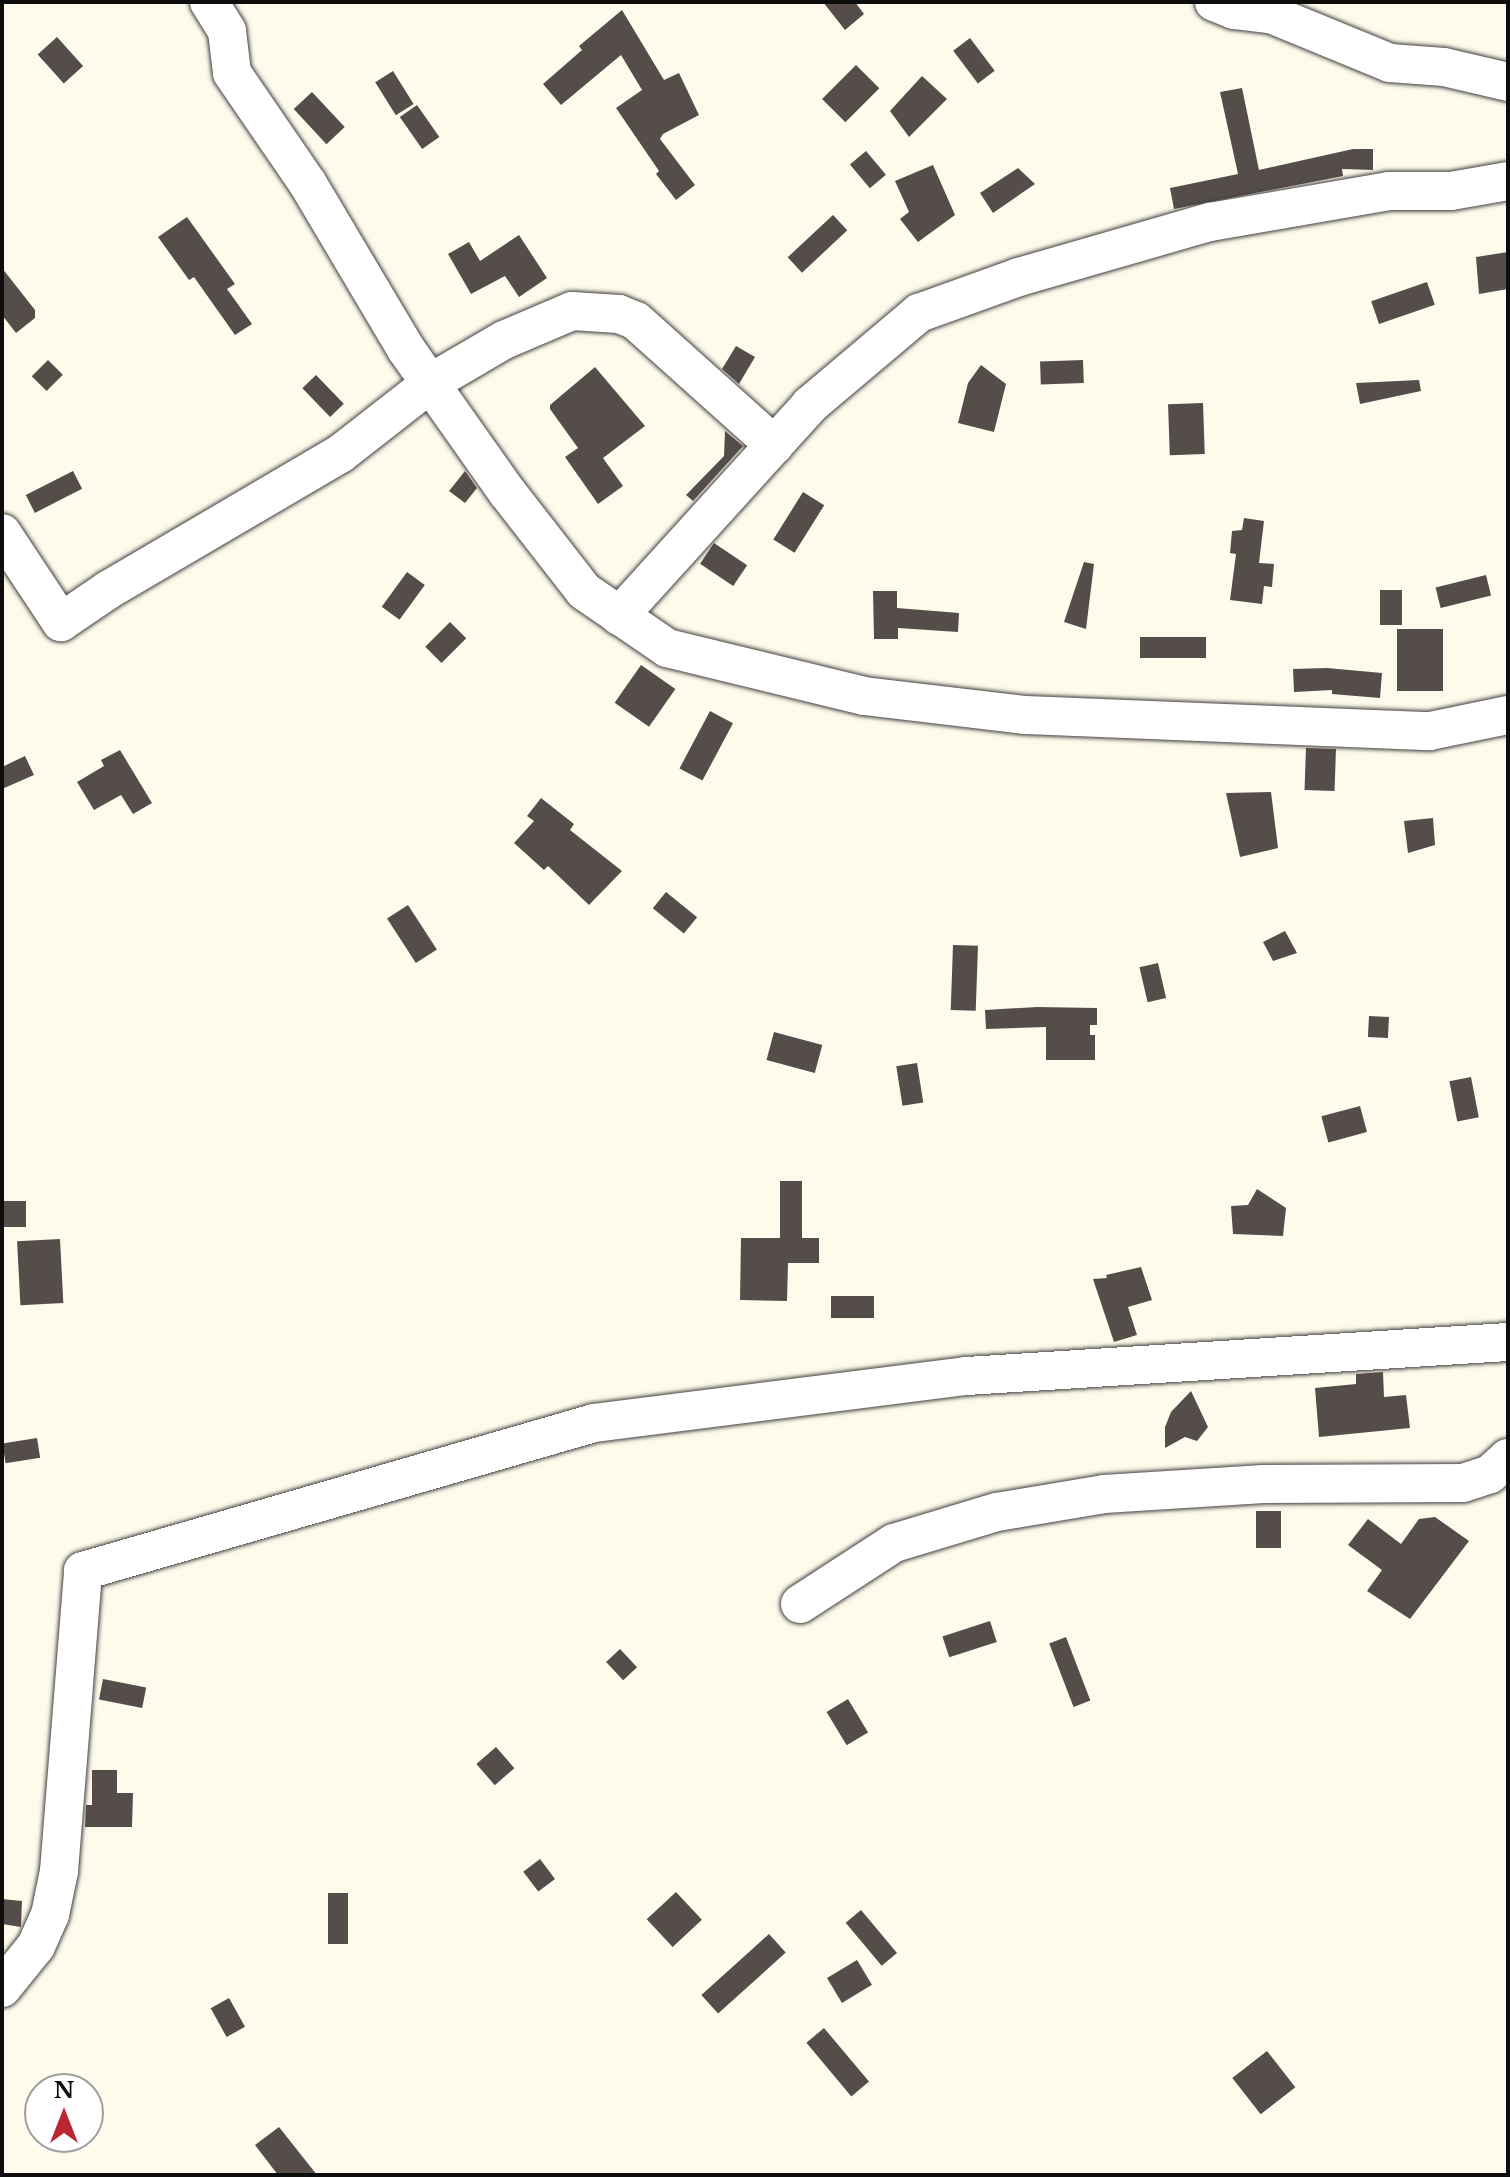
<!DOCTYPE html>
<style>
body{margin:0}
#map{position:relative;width:1510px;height:2177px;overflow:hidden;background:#fffbec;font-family:"Libre Baskerville",serif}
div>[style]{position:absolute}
.building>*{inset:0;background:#554d49;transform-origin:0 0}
.roads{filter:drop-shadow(0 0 2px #404040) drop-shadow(0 0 2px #404040)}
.minor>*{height:38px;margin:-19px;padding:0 19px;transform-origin:19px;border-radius:19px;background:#fff}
span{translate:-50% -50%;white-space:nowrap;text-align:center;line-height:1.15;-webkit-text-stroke:8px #fff;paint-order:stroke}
.frame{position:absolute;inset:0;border:4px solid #0d0d0d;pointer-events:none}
.north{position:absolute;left:24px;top:2073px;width:80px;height:80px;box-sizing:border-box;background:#fff;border:2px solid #9e9e9e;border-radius:50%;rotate:0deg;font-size:22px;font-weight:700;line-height:32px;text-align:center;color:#0d0d0d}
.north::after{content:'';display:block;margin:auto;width:28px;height:36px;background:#bc2532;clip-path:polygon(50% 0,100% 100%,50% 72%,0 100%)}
</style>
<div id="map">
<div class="building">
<i style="clip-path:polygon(823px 2px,855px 2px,864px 14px,845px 30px)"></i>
<i style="clip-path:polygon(622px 10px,664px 80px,679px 73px,699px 115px,663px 134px,660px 139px,695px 185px,676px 200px,656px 174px,659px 171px,616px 108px,642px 90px,621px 55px,561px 105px,543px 84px,582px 50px,579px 46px)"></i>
<i style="left:57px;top:37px;width:39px;height:26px;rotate:48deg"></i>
<i style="left:970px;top:38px;width:41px;height:21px;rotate:53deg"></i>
<i style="left:856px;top:65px;width:33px;height:48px;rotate:45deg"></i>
<i style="left:393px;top:71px;width:39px;height:21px;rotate:58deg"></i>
<i style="clip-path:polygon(922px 76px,947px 99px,909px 137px,890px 111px)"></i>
<i style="clip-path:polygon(1242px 88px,1259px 170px,1353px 149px,1373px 149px,1373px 170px,1342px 169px,1343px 176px,1174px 209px,1170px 188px,1238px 174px,1220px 92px)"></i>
<i style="left:312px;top:92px;width:48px;height:25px;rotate:47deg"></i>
<i style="left:417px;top:105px;width:39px;height:21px;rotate:55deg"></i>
<i style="left:866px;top:151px;width:31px;height:21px;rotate:50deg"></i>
<i style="clip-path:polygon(933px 165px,955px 215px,918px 242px,900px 219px,909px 212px,895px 181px)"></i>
<i style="clip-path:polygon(1018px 168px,1035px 184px,993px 213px,980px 193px)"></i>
<i style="left:833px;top:215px;width:21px;height:62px;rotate:47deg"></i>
<i style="clip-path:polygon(187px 217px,235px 284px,227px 289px,252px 324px,235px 335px,194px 277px,189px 280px,158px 237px)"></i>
<i style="clip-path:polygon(519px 235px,547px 278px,519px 297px,505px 276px,471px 294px,448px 254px,469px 242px,480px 261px)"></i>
<i style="clip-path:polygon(1508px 252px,1508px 289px,1479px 294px,1476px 257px)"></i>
<i style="clip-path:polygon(2px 268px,35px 310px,35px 318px,16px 333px,2px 315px)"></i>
<i style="left:1427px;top:282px;width:24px;height:59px;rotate:71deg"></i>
<i style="clip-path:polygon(736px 346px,755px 357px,739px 384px,722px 369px)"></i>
<i style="left:48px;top:360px;width:21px;height:23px;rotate:45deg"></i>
<i style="left:1083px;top:360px;width:23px;height:43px;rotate:88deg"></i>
<i style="clip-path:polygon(981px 365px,1006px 384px,994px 432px,958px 423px,968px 383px)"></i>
<i style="clip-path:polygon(595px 367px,645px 426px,603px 458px,623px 486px,598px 504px,565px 457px,578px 448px,550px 409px,550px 405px)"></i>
<i style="left:316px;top:375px;width:40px;height:19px;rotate:46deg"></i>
<i style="clip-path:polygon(1419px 380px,1421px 391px,1360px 404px,1356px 383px)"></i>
<i style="left:1203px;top:403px;width:51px;height:35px;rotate:88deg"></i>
<i style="clip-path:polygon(725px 431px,743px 446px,693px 501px,686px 495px,724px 456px)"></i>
<i style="left:73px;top:471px;width:20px;height:53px;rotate:63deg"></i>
<i style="clip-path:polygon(465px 471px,477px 488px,465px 503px,449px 491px)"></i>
<i style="left:803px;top:492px;width:25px;height:56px;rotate:32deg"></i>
<i style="clip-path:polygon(1244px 518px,1264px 521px,1259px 563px,1274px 564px,1272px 587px,1264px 586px,1262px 604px,1230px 600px,1236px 554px,1230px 553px,1232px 531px,1242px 530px)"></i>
<i style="left:714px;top:543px;width:40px;height:25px;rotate:34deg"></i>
<i style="clip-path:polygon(1084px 562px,1094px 564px,1086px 629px,1064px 622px)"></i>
<i style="left:407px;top:572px;width:22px;height:43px;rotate:36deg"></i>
<i style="left:1486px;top:575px;width:21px;height:52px;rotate:76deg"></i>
<i style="left:1380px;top:590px;width:22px;height:35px"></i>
<i style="clip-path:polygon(873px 591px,897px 591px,897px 608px,959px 613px,958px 632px,898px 628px,898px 639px,874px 639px)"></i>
<i style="left:450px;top:622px;width:23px;height:35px;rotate:45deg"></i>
<i style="left:1443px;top:629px;width:62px;height:46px;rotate:90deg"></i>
<i style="left:1140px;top:637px;width:66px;height:21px"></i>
<i style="left:641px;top:665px;width:42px;height:46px;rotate:35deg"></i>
<i style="clip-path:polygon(1327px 668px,1382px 673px,1380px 698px,1332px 694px,1332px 690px,1294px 692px,1293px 669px)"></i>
<i style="left:710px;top:711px;width:26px;height:65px;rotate:28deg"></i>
<i style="left:1306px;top:748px;width:30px;height:42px;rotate:2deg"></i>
<i style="clip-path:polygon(120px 750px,152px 803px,133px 814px,121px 795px,94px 810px,77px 782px,104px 766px,101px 760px)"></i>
<i style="clip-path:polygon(25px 756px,34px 775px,2px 789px,2px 767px)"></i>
<i style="clip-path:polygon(1271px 792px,1278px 848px,1240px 857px,1226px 793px)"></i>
<i style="clip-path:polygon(541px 798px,574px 824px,570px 830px,622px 871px,589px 905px,548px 866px,544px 870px,514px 843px,534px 821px,527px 816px)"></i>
<i style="clip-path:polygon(1433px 818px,1435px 845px,1408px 853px,1404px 821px)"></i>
<i style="left:666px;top:892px;width:40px;height:21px;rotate:39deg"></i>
<i style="left:408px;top:905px;width:53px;height:25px;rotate:57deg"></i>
<i style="clip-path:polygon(1285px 931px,1297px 953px,1273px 961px,1263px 942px)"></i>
<i style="left:953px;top:945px;width:25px;height:65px;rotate:2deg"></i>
<i style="left:1158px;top:963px;width:36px;height:19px;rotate:77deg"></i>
<i style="clip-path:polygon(1037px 1007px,1097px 1008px,1097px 1025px,1090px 1025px,1090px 1035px,1095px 1035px,1095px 1060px,1046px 1060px,1046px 1027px,986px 1029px,985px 1010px)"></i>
<i style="left:1369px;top:1016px;width:20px;height:21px;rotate:3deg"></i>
<i style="left:774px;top:1032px;width:50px;height:29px;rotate:15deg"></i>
<i style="left:917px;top:1063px;width:40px;height:21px;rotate:81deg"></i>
<i style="left:1471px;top:1077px;width:41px;height:22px;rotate:79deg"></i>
<i style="left:1360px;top:1106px;width:27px;height:40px;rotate:75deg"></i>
<i style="clip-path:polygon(780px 1181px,802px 1181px,802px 1238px,819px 1238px,819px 1263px,788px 1263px,787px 1301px,740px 1300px,741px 1238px,780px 1238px)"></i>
<i style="clip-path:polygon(1257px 1189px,1286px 1208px,1283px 1236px,1233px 1234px,1231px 1206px,1248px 1205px)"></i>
<i style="left:2px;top:1201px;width:24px;height:26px"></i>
<i style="left:60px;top:1239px;width:64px;height:43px;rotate:87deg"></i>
<i style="clip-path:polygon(1141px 1267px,1152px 1300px,1128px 1307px,1137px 1335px,1114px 1342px,1093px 1279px,1107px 1278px,1106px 1275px)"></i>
<i style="left:831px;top:1296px;width:43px;height:22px"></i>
<i style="clip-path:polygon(1383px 1372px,1384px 1397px,1406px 1395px,1410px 1428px,1319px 1437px,1315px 1388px,1356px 1384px,1356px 1374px)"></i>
<i style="clip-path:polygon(1191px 1391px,1208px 1427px,1197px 1441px,1185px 1437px,1165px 1448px,1165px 1427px,1171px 1412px)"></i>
<i style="left:37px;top:1438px;width:20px;height:35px;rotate:81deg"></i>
<i style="left:1256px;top:1511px;width:25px;height:37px"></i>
<i style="clip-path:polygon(1435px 1517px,1469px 1541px,1410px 1619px,1367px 1591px,1382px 1570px,1348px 1545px,1368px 1519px,1401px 1544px,1419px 1519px)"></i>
<i style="left:990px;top:1621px;width:22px;height:50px;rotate:72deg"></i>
<i style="left:1066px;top:1637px;width:68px;height:18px;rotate:69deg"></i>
<i style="left:620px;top:1649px;width:25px;height:19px;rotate:47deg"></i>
<i style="left:103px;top:1679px;width:44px;height:21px;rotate:11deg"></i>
<i style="left:848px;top:1699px;width:39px;height:25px;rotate:59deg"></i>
<i style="left:496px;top:1747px;width:28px;height:26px;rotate:49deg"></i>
<i style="clip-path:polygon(92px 1770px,117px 1770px,117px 1793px,133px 1793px,132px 1827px,85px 1827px,86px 1805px,92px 1805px)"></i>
<i style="left:540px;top:1859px;width:25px;height:21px;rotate:53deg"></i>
<i style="left:676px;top:1892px;width:38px;height:40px;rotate:47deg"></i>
<i style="left:328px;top:1893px;width:20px;height:51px"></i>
<i style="clip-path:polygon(2px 1899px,22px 1901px,21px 1927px,2px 1924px)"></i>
<i style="left:861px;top:1910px;width:56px;height:20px;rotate:50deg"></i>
<i style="left:769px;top:1934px;width:25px;height:91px;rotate:48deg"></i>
<i style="left:857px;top:1960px;width:29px;height:35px;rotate:59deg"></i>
<i style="left:229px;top:1998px;width:33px;height:21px;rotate:61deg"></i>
<i style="left:824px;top:2028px;width:70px;height:23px;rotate:50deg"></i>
<i style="left:1267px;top:2051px;width:46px;height:44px;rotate:52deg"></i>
<i style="clip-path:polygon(279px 2127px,317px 2175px,278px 2175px,255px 2145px)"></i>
</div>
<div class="roads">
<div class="minor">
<i style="left:209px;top:2px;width:34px;rotate:58deg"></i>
<i style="left:227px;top:31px;width:42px;rotate:83.2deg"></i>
<i style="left:232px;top:73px;width:135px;rotate:55.6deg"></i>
<i style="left:308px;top:184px;width:192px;rotate:59.3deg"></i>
<i style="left:406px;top:349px;width:175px;rotate:54.8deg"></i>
<i style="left:507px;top:492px;width:125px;rotate:52.1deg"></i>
<i style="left:584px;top:591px;width:101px;rotate:34.5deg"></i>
<i style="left:667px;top:648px;width:203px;rotate:13.7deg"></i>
<i style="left:864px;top:696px;width:163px;rotate:6.7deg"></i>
<i style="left:1026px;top:715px;width:404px;rotate:2.3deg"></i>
<i style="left:1430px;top:731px;width:80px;rotate:-11.6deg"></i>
<i style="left:1214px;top:2px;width:22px;rotate:22deg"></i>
<i style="left:1234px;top:10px;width:39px;rotate:7deg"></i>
<i style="left:1273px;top:15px;width:126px;rotate:22.3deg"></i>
<i style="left:1390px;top:63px;width:54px;rotate:4.2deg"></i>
<i style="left:1444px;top:67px;width:66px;rotate:13.2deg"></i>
<i style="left:2px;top:533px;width:107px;rotate:56.5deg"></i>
<i style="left:61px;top:622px;width:57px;rotate:-34.2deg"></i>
<i style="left:108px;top:590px;width:269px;rotate:-30.4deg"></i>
<i style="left:340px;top:454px;width:117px;rotate:-38deg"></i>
<i style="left:432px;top:382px;width:83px;rotate:-30.3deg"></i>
<i style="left:504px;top:340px;width:74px;rotate:-23.1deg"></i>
<i style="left:572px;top:311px;width:47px;rotate:3.7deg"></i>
<i style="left:619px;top:314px;width:18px;rotate:22deg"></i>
<i style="left:636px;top:321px;width:186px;rotate:41.9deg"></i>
<i style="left:619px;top:616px;width:285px;rotate:-47.8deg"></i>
<i style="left:810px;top:405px;width:143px;rotate:-40.2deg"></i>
<i style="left:919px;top:313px;width:106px;rotate:-19.8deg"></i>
<i style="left:1019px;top:277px;width:199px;rotate:-16.1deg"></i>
<i style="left:1210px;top:222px;width:182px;rotate:-9.8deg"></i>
<i style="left:1389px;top:191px;width:62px"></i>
<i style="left:1451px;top:191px;width:58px;rotate:-10deg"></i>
<i style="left:800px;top:1604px;width:112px;rotate:-33deg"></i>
<i style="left:894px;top:1543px;width:108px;rotate:-16.8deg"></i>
<i style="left:997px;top:1512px;width:109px;rotate:-9.5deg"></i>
<i style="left:1104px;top:1494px;width:160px;rotate:-3.6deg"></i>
<i style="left:1264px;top:1484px;width:199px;rotate:-0.3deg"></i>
<i style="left:1463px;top:1483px;width:28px;rotate:-18deg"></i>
<i style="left:1490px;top:1474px;width:24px;rotate:-42deg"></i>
<i style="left:2px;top:1988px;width:54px;rotate:-51deg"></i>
<i style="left:36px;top:1946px;width:34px;rotate:-66deg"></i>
<i style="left:50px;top:1915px;width:45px;rotate:-78.4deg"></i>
<i style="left:59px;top:1871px;width:301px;rotate:-85.4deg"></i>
<i style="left:83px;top:1571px;width:532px;rotate:-16.15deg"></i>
<i style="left:594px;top:1423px;width:376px;rotate:-7.2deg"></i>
<i style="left:967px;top:1376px;width:542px;rotate:-3.6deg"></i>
</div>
</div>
<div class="frame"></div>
<div class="north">N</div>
</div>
